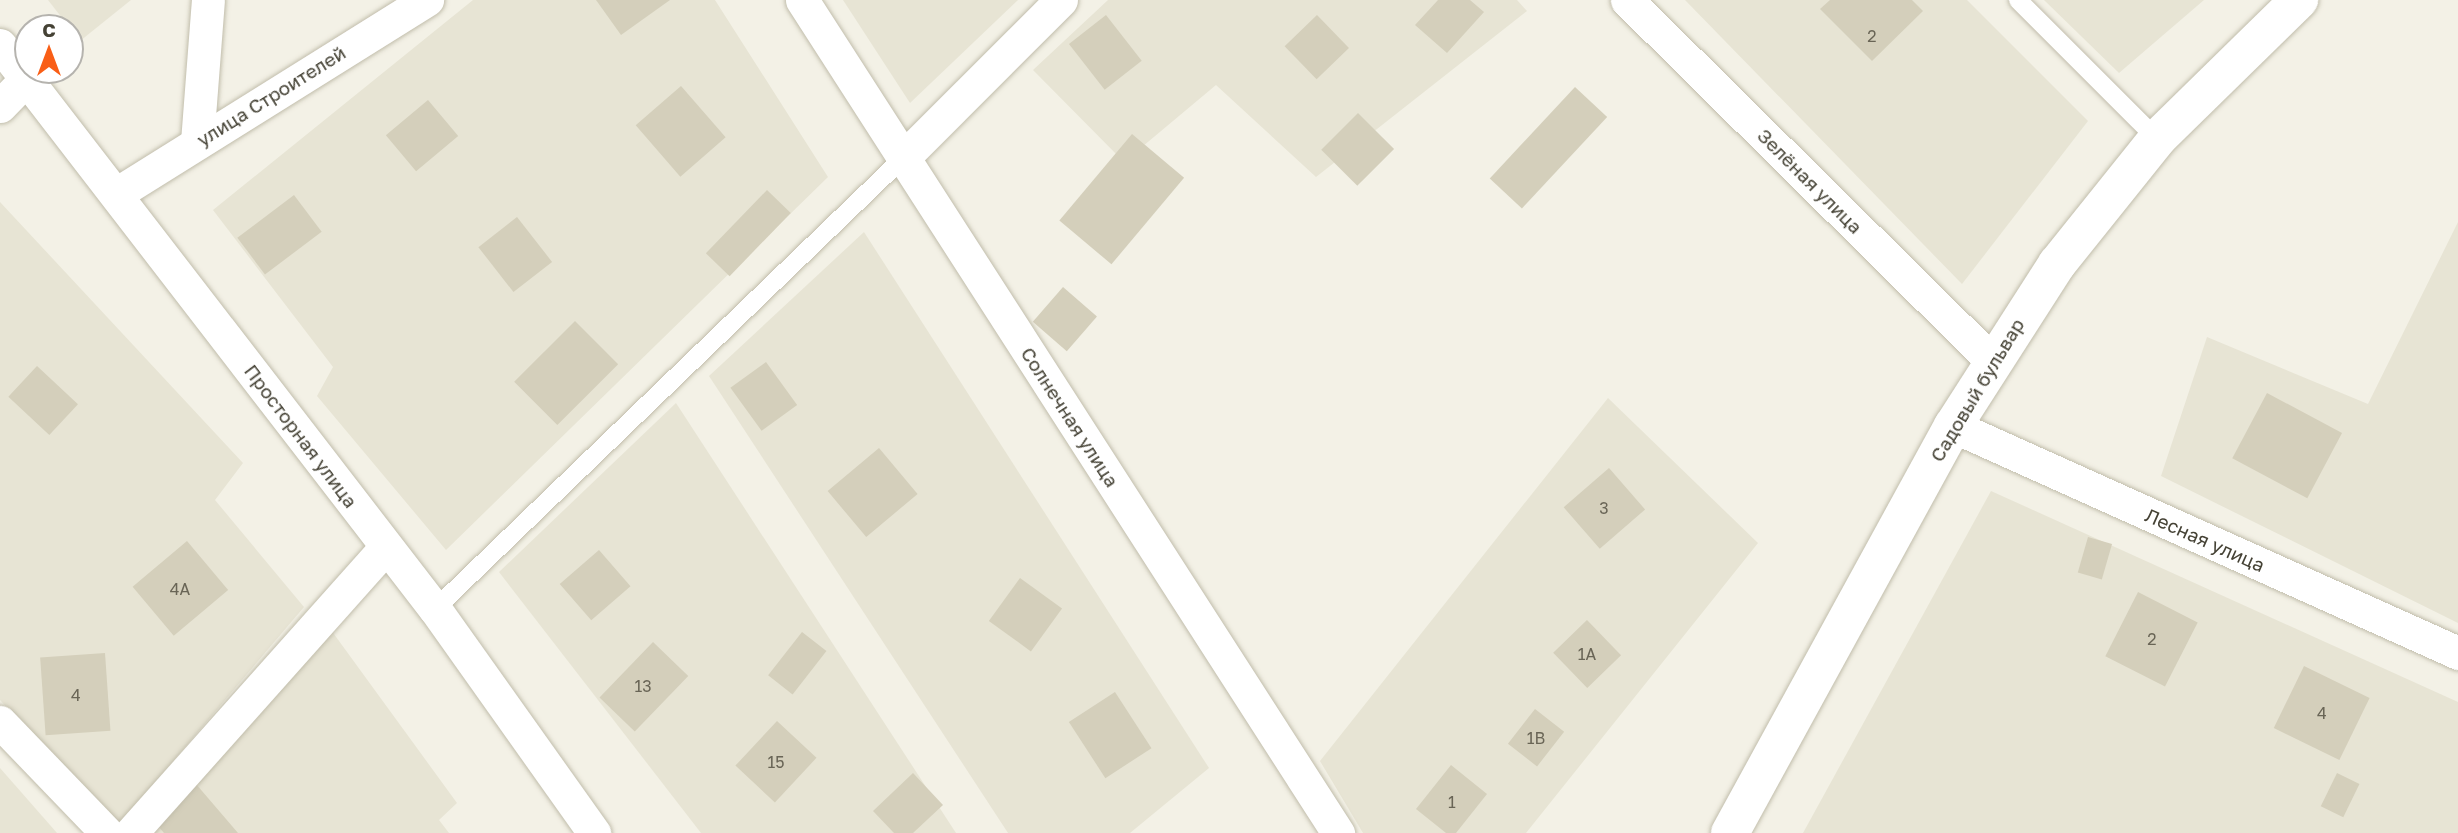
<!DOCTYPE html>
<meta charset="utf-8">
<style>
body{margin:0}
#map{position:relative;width:2458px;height:833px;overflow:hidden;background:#f3f1e6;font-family:"Golos Text",sans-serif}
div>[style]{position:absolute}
.residential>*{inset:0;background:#e7e4d4}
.building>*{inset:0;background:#d4cfbb;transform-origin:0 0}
.roads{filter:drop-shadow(0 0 2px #c1bdab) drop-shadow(0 0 2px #c1bdab)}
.service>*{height:18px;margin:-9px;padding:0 9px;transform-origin:9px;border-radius:9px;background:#fff}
.minor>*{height:33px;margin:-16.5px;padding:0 16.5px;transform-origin:16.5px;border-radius:16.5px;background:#fff}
.tertiary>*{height:38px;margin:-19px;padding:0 19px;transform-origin:19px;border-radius:19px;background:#fff}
span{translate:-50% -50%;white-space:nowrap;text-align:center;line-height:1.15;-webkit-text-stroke:5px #fff;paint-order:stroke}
.number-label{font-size:16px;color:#696556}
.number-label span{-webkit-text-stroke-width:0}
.street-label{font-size:19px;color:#454235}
.north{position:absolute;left:14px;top:14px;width:70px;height:70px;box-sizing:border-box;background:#fff;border:2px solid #b5b3ae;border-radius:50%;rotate:0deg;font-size:19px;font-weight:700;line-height:28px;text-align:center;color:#454235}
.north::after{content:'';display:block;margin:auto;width:24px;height:32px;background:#f95e16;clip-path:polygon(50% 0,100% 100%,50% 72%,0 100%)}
</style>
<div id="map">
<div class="residential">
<i style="clip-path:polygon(48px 0,131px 0,80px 41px)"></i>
<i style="clip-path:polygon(473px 0,715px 0,828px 177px,446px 550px,317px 396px,333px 367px,213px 210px)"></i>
<i style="clip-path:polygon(843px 0,1018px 0,910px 103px)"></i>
<i style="clip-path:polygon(1108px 0,1517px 0,1527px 11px,1316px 177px,1216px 85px,1124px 162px,1033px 70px)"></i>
<i style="clip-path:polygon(1685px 0,1967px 0,2088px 121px,1962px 284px)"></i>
<i style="clip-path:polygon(2044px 0,2204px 0,2119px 73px)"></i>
<i style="clip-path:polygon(0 202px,243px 463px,215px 500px,304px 607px,118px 826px,0 700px)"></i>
<i style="clip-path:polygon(2458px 222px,2458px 623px,2161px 476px,2207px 337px,2368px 404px)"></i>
<i style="clip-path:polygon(864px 232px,1209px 768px,1130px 833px,1008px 833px,709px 376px)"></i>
<i style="clip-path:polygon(1608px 398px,1758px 543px,1526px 833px,1363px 833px,1320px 761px)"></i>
<i style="clip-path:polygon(676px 403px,956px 833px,701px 833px,499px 572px)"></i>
<i style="clip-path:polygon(1991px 491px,2458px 702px,2458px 833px,1803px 833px)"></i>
<i style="clip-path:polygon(331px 630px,457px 803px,439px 820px,449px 833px,145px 833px)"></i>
<i style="clip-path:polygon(0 768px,57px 833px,0 833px)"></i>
</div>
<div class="building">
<i style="clip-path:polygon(596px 0,670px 0,621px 35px)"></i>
<i style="clip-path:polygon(1438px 0,1470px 0,1484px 12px,1447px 53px,1415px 25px)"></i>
<i style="clip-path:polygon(1830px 0,1912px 0,1923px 11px,1872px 61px,1820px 9px)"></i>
<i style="left:1106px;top:15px;width:58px;height:47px;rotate:52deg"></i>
<i style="left:1317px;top:15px;width:46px;height:45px;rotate:46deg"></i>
<i style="left:681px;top:86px;width:68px;height:60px;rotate:49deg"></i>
<i style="left:1575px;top:87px;width:44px;height:125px;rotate:43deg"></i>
<i style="left:428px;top:100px;width:47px;height:55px;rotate:50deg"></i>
<i style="left:1358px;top:113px;width:51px;height:52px;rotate:45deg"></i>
<i style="left:1132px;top:134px;width:68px;height:113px;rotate:40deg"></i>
<i style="left:767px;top:190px;width:33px;height:88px;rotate:44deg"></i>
<i style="left:294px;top:195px;width:46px;height:71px;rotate:53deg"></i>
<i style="left:517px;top:217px;width:57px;height:49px;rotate:52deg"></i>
<i style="left:1063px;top:287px;width:45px;height:46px;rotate:41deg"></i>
<i style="left:575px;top:321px;width:61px;height:86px;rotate:45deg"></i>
<i style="left:766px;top:362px;width:53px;height:44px;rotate:54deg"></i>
<i style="left:37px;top:366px;width:56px;height:42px;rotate:43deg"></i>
<i style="left:2267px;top:393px;width:85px;height:74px;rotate:28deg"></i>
<i style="left:879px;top:448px;width:60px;height:67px;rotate:50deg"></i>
<i style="left:1609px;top:468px;width:55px;height:60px;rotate:49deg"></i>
<i style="left:2088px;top:537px;width:25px;height:37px;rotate:16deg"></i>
<i style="left:187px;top:541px;width:64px;height:71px;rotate:50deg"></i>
<i style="left:599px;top:550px;width:48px;height:52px;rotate:49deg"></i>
<i style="left:1020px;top:578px;width:52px;height:53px;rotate:36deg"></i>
<i style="left:2138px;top:592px;width:67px;height:72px;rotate:27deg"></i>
<i style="left:1587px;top:620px;width:49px;height:47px;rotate:46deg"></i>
<i style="left:802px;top:632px;width:31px;height:55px;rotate:38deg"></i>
<i style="left:653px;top:642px;width:49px;height:77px;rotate:44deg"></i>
<i style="left:105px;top:653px;width:78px;height:65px;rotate:86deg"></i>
<i style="left:2304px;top:666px;width:73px;height:69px;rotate:26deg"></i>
<i style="left:1115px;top:692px;width:67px;height:55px;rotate:57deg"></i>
<i style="left:1535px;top:709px;width:37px;height:44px;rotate:38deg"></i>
<i style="left:777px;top:721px;width:54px;height:61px;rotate:43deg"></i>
<i style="clip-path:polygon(1451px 765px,1487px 794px,1456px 833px,1446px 833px,1416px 809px)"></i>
<i style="clip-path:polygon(913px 773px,943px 805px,913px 833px,894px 833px,873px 811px)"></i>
<i style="left:2337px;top:773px;width:25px;height:37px;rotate:26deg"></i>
<i style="clip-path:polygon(196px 784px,238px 833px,164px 833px,153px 820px)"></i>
</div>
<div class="roads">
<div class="service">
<i style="left:2018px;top:0;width:197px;rotate:45deg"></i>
<i style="left:435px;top:609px;width:651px;rotate:-43.94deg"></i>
</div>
<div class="minor">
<i style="left:802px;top:0;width:991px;rotate:57.24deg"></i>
<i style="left:1627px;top:0;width:513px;rotate:44.68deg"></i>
<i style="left:0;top:45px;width:712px;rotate:52.36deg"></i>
<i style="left:435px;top:609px;width:275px;rotate:54.6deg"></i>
<i style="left:0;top:106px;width:39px;rotate:-46deg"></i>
<i style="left:197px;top:142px;width:142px;rotate:-85.6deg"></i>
<i style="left:904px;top:157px;width:222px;rotate:-45deg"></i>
<i style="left:116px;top:194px;width:367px;rotate:-32deg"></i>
<i style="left:1953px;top:426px;width:554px;rotate:24.2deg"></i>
<i style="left:0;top:722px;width:154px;rotate:46.1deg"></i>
<i style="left:131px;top:833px;width:383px;rotate:-48.3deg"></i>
</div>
<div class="tertiary">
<i style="left:1730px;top:833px;width:464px;rotate:-61.3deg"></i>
<i style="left:1953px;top:426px;width:193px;rotate:-57.3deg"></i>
<i style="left:2057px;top:264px;width:160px;rotate:-51.3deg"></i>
<i style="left:2157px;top:139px;width:199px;rotate:-44.4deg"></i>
</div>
</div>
<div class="number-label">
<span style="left:1872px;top:36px">2</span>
<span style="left:1604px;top:508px">3</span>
<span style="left:180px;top:589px">4А</span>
<span style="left:2152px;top:639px">2</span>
<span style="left:1587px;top:654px">1А</span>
<span style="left:643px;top:686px">13</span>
<span style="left:76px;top:695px">4</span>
<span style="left:2322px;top:713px">4</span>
<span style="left:1536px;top:738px">1В</span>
<span style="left:776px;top:762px">15</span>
<span style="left:1452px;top:802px">1</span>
</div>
<div class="street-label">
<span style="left:271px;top:96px;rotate:-32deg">улица Строителей</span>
<span style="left:1810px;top:181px;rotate:45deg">Зелёная улица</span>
<span style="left:1977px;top:390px;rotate:-59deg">Садовый бульвар</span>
<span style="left:1070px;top:417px;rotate:57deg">Солнечная улица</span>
<span style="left:301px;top:436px;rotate:53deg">Просторная улица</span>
<span style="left:2205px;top:540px;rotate:24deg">Лесная улица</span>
</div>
<div class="north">С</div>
</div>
